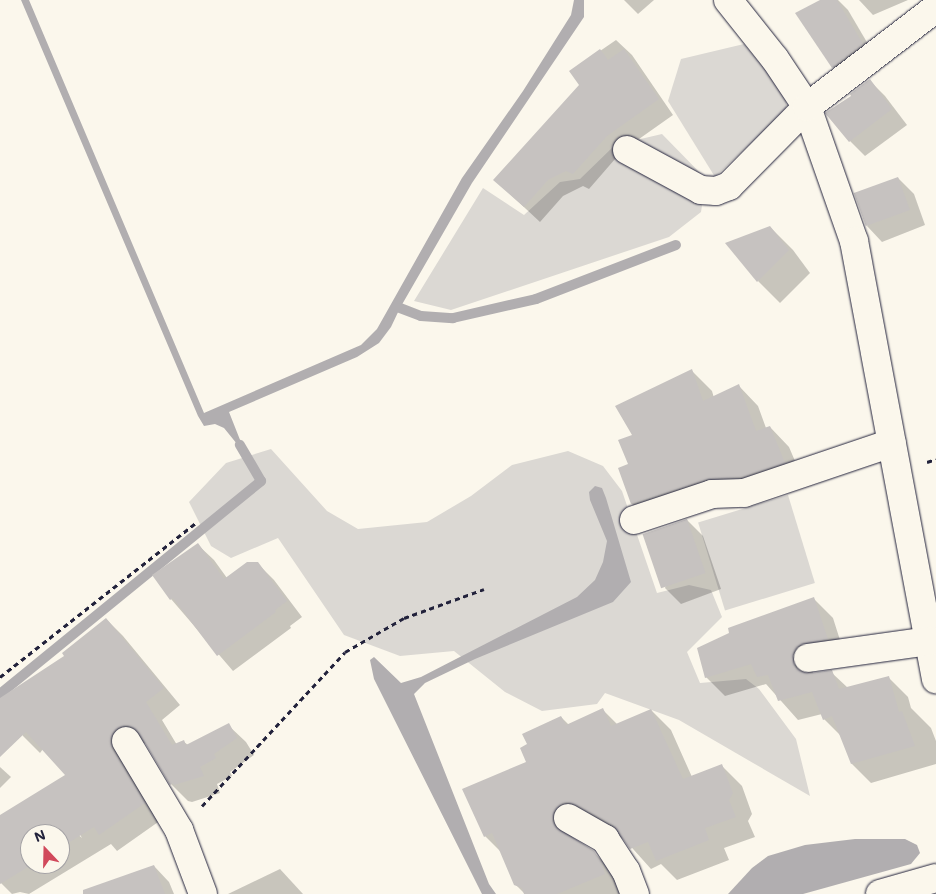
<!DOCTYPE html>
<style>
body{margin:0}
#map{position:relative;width:936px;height:894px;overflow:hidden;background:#fbf7ec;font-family:Mali,sans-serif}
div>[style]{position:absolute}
.green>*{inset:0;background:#dbd8d3;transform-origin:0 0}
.water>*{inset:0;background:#b1aeb0}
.shadow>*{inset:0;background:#0003}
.stream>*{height:10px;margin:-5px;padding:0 5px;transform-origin:5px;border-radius:5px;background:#b1aeb0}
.building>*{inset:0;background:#c6c2c0;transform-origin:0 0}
.path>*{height:3px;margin-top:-1.5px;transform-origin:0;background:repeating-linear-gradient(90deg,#22223b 0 5px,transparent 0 9px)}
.roads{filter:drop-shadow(0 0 1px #22223b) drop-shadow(0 0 1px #22223b)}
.minor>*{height:28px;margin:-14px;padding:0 14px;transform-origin:14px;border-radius:14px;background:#fbf7ec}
span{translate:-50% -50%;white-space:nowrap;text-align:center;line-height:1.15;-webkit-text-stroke:5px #fbf7ec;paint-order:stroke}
.north{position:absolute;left:20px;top:824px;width:50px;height:50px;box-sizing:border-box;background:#fbf7ec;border:1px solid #a4a2a5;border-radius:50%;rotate:339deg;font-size:14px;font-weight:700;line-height:20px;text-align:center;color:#22223b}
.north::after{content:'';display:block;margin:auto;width:18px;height:22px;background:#d1495b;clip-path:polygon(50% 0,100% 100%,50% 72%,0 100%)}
</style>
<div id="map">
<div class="green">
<i style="clip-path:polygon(744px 44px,787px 96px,786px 110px,715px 177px,668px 101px,681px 59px)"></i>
<i style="clip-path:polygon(662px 134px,706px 179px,701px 212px,669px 237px,451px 310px,414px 301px,483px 188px,524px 215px,560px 182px,580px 179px,615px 145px)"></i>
<i style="clip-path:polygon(271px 449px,327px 511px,358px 529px,427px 522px,471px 496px,512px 465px,568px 451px,603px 466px,622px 491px,657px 593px,689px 585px,711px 590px,722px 617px,687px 652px,700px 683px,746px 679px,759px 689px,796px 739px,810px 796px,679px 720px,605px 693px,597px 704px,542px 711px,505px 692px,454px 651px,400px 656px,344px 635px,278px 538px,231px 558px,211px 546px,189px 502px,226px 463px)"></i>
<i style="left:788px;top:495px;width:92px;height:94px;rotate:73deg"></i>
</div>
<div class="water">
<i style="clip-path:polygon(21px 0,29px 0,204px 413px,361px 345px,377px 329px,462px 178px,523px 91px,571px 15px,574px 0,584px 0,584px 17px,472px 183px,400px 308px,391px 327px,379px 343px,357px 357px,229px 412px,246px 455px,224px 428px,215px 424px,204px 426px,198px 416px)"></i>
<i style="clip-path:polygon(595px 486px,602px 488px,606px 498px,631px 582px,613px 602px,475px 659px,425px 683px,414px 694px,489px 884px,496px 894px,482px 894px,374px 679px,370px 660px,374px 657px,401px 683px,421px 677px,577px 597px,595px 580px,603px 562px,607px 541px,590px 500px,589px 492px)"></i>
<i style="clip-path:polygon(855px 839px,905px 839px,917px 845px,920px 853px,911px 864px,803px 894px,728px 894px,752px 868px,768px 856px,805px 845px)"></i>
</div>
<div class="shadow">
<i style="clip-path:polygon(624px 0,654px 0,638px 14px)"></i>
<i style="clip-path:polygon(823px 0,838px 0,848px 10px,878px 61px,849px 83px,833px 67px,797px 14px)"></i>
<i style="clip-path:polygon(859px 0,908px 0,873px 15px)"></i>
<i style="clip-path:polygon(616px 40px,632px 55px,673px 115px,622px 151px,589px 189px,583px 186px,563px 196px,540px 222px,495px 180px,581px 85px,571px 71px)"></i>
<i style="clip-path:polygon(869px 80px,885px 96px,907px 125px,865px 156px,850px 141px,853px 96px)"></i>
<i style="clip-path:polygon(898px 178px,914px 194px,925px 225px,882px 242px,867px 226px)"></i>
<i style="clip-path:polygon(770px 227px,793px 250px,810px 273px,780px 303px,758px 281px)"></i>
<i style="clip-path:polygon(692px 371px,712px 391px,714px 398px,739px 386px,758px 406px,766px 428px,770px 427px,789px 447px,804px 482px,727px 498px,652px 523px,632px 504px,620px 469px,630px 465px,634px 435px)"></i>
<i style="clip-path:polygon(687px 520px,703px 536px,721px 589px,681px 604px,665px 588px)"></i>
<i style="clip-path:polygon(198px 545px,214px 560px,227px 578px,258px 564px,274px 580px,302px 617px,290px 626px,291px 628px,233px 671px,171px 599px)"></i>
<i style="clip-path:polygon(814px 599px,833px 618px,846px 659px,817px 665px,812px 674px,831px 672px,848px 688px,889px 678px,908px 697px,911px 708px,931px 728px,936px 741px,936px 764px,871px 783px,852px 764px,841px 736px,824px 719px,822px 714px,798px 720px,766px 684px,725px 696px,706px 677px)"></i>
<i style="clip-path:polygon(evenodd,106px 619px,123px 636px,180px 705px,162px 720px,177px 745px,184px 742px,188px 745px,228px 725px,246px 742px,254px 755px,230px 772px,232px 776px,217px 784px,220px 793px,192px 802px,188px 801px,171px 784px,147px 743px,135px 745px,161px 820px,117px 851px,111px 844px,29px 894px,20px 892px,12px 894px,0 882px,0 817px,34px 796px,82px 838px,51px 785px,67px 776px,43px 749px,40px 753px,23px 736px,2px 699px,66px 656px,106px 619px,30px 834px,60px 834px,60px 864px,30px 864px,30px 834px)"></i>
<i style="clip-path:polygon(603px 710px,618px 725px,651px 710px,671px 730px,692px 777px,722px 766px,742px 786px,752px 814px,748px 821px,755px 837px,724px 848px,729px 860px,677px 880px,661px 864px,651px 869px,625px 840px,596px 824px,574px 831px,572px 838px,593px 852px,614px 872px,624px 894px,525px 894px,515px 884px,503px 854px,485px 836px,528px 762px,529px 745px,561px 717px,569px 725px)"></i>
<i style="clip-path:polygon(0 767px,11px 777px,0 788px)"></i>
<i style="clip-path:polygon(154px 866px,169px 882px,174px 894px,106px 894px)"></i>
<i style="clip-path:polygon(280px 869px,303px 894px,228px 894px)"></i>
</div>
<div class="stream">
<i style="left:400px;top:308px;width:22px;rotate:21deg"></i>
<i style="left:421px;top:316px;width:32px;rotate:4deg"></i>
<i style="left:453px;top:318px;width:85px;rotate:-12.9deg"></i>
<i style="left:536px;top:299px;width:150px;rotate:-21.1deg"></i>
<i style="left:0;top:694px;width:337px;rotate:-39.2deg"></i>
<i style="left:261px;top:481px;width:42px;rotate:-120.3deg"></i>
</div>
<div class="building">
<i style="clip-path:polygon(820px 0,837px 0,863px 44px,832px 68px,795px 13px)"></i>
<i style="clip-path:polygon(600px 49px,608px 60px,624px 49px,659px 99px,607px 136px,573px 174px,566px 171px,548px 180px,524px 207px,493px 180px,579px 85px,569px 71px)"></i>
<i style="clip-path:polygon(870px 79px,892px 109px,849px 142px,825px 113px,851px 96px,850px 94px)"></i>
<i style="left:898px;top:177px;width:35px;height:47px;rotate:70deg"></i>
<i style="clip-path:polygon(770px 226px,789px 250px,757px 282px,725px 243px)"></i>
<i style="clip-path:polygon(692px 369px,703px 401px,739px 384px,756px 431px,770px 426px,785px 463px,741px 477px,707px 479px,631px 504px,618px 468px,628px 464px,618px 440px,632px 435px,615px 406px)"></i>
<i style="left:687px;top:519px;width:57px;height:47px;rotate:71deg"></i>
<i style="clip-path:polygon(198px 543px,224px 579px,247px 562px,258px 562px,287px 601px,275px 610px,276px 612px,217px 656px,173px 598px,170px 600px,152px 575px)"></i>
<i style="clip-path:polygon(814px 597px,828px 639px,798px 646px,793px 653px,793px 660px,795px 667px,802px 672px,810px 673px,832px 670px,839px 689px,889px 676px,899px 712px,902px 711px,915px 746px,851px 764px,832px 716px,823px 720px,812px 692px,778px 701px,768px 675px,757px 677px,751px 664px,705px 678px,697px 648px,729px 633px,728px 628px)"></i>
<i style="clip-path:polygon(106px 618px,164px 688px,146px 702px,172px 745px,184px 740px,186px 745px,229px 723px,237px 738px,214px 754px,216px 758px,200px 767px,204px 776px,174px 785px,173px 783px,170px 785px,139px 733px,134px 728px,126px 725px,118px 728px,113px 733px,110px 741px,112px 749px,145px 803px,99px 835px,94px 827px,60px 848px,60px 834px,30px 834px,30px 864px,33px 864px,0 884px,0 815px,65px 775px,26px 732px,0 757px,0 698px,64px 656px,62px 653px)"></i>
<i style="clip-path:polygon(603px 708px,611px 726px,651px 709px,683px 779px,722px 764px,733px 793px,729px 800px,736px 817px,705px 828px,709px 840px,656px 861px,648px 842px,630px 849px,613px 825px,575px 804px,567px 802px,561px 804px,554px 811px,552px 819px,555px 826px,594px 851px,601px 862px,605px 874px,557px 894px,524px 894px,522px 888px,514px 885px,492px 833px,484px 837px,462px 789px,526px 762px,520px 748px,527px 744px,522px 734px,561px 716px,566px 725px)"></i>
<i style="clip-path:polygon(154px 865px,165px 894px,83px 894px,83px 890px)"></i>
</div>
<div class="path">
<i style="left:927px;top:462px;width:9px;rotate:-18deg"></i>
<i style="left:0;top:677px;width:251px;rotate:-38.2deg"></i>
<i style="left:202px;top:806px;width:210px;rotate:-47.1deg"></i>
<i style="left:345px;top:652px;width:68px;rotate:-30deg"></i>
<i style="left:404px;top:618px;width:85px;rotate:-19.9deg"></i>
</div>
<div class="roads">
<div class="minor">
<i style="left:728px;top:0;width:75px;rotate:51.5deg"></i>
<i style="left:775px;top:59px;width:58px;rotate:56.3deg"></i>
<i style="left:807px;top:107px;width:142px;rotate:70.7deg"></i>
<i style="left:854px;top:241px;width:446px;rotate:79.4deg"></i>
<i style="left:627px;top:150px;width:84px;rotate:28.4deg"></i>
<i style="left:701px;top:190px;width:15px;rotate:4deg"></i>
<i style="left:716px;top:191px;width:14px;rotate:-21deg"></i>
<i style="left:729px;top:186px;width:111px;rotate:-45.4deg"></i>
<i style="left:807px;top:107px;width:163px;rotate:-37.5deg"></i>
<i style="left:634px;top:520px;width:82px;rotate:-18.4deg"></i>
<i style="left:712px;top:494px;width:32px;rotate:-2deg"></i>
<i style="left:744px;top:493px;width:156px;rotate:-18.7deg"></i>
<i style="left:808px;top:658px;width:122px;rotate:-8deg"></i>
<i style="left:126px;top:741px;width:104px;rotate:59.2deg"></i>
<i style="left:179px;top:830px;width:68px;rotate:69.4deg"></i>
<i style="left:568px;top:818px;width:43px;rotate:29.6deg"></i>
<i style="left:605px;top:839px;width:38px;rotate:57deg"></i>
<i style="left:626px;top:871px;width:25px;rotate:69deg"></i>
<i style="left:880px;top:894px;width:58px;rotate:-15.9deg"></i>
</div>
</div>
<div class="north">N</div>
</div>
